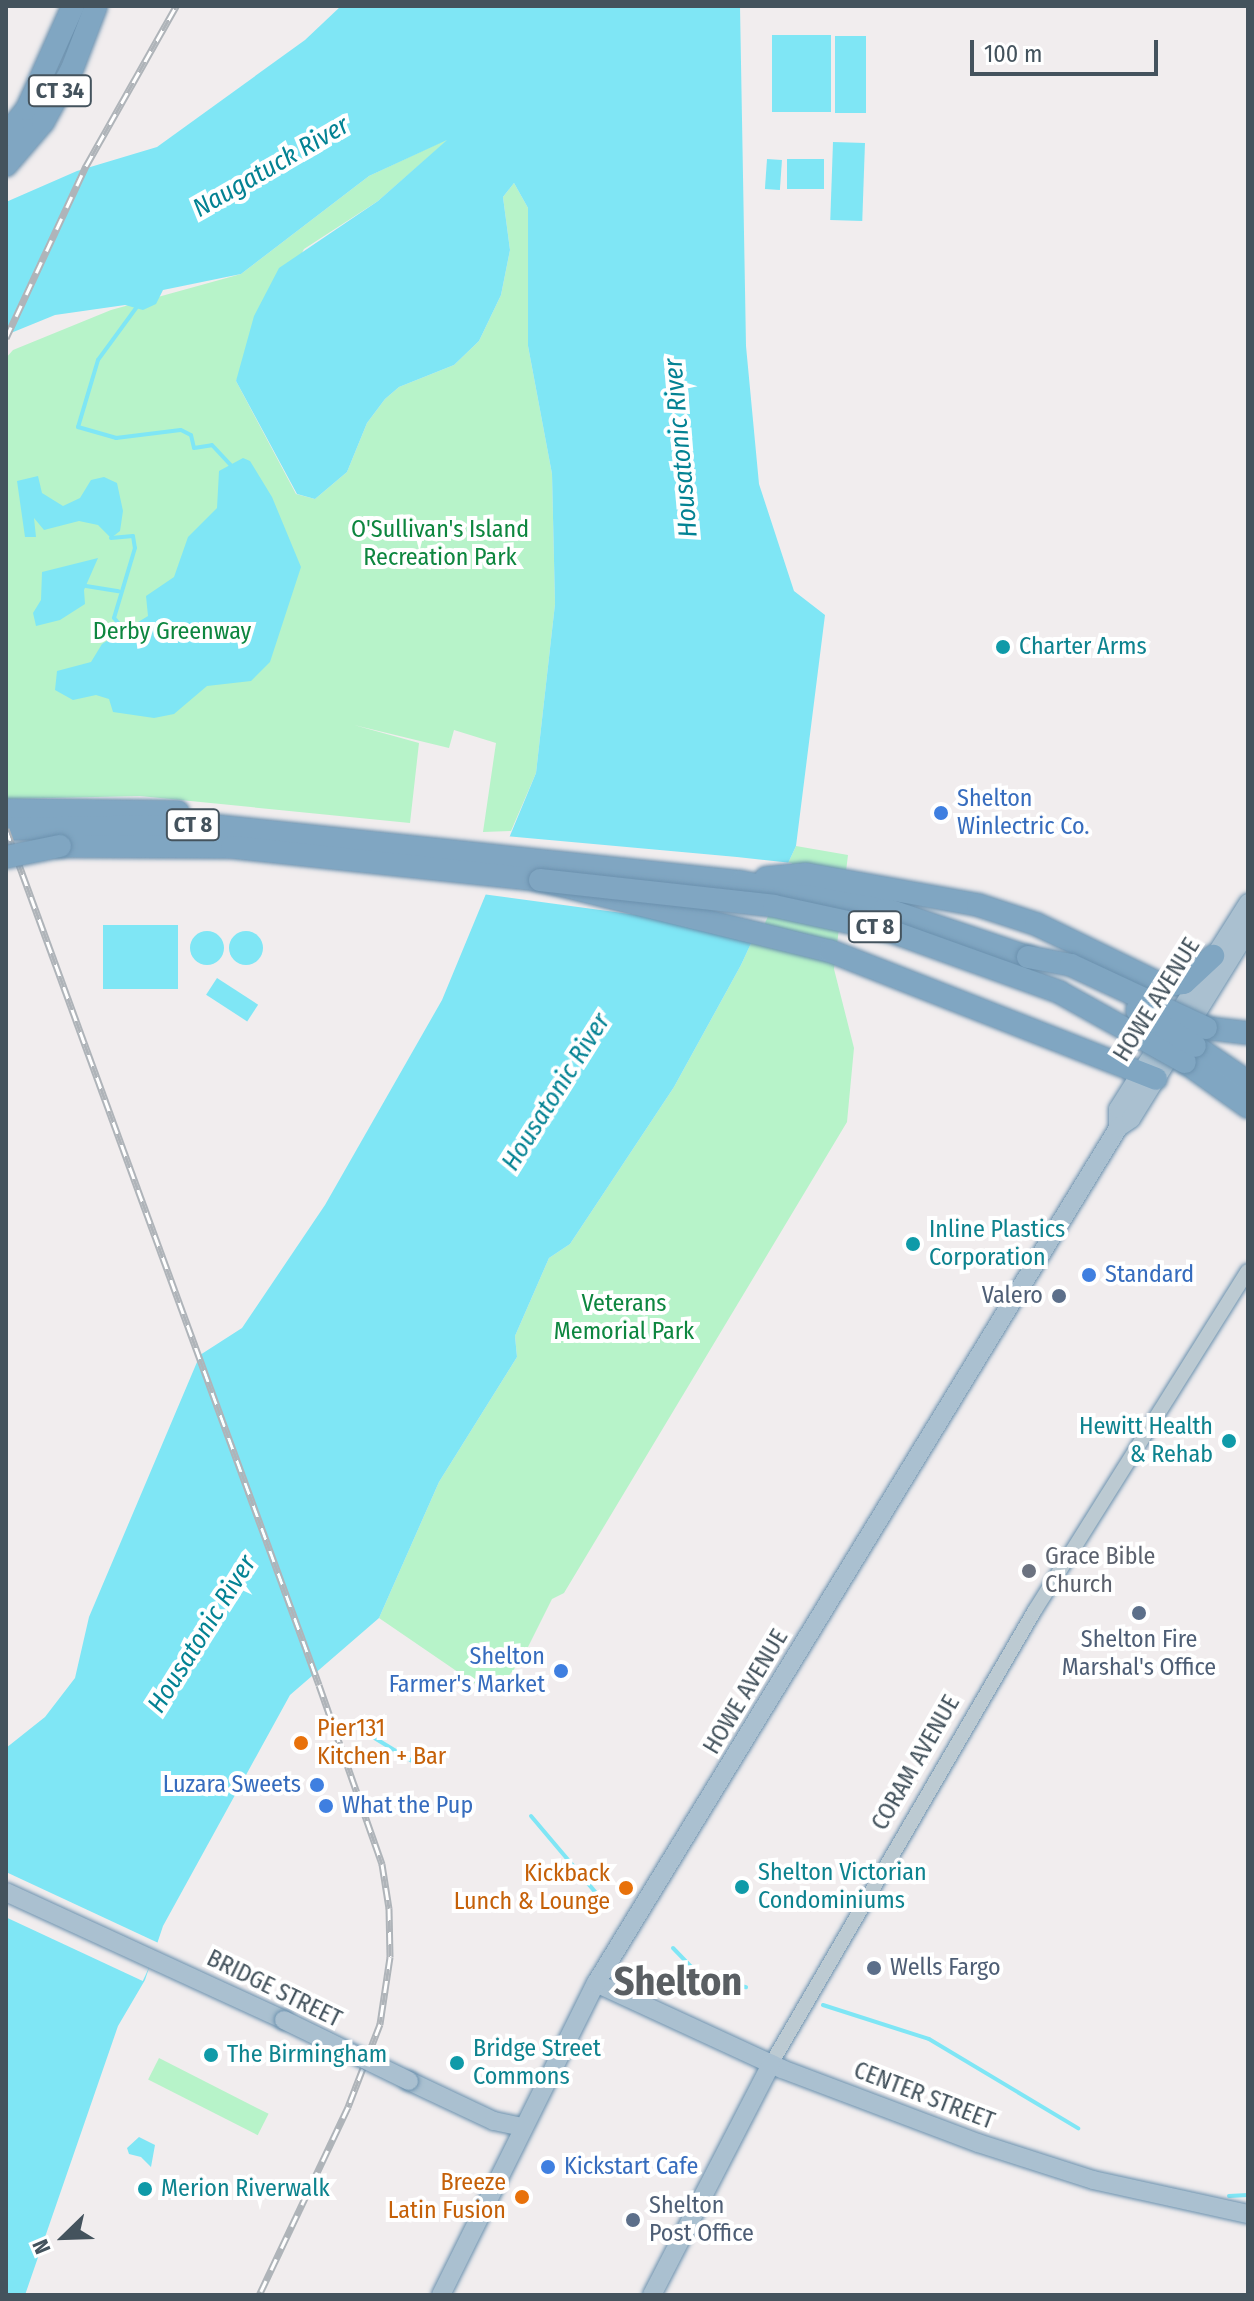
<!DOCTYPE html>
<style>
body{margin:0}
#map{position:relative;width:1254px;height:2301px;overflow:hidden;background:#f1edee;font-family:"Fira Sans Condensed",sans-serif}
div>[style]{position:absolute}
.green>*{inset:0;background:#b7f3c9;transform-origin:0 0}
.water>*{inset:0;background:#7fe6f5;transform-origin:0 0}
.round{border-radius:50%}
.pier>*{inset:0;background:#f1edee;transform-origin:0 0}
.stream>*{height:4px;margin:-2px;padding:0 2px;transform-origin:2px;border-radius:2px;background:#7fe6f5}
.roads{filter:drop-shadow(0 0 2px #6b91ae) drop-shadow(0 0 2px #6b91ae)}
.minor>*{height:14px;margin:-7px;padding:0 7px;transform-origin:7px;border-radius:7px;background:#bccad2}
.major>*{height:18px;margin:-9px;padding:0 9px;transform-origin:9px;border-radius:9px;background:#aac0d0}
.highway>*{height:22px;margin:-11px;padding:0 11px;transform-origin:11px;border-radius:11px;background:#80a6c2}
.rail>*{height:7px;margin-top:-3.5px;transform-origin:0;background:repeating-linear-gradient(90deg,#fff 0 12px,#afb4b9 0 24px);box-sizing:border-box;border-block:2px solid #afb4b9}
.bridges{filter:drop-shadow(0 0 2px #6b91ae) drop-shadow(0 0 2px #6b91ae)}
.major-bridge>*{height:18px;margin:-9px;padding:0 9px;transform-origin:9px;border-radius:9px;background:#aac0d0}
.highway-bridge>*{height:22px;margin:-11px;padding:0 11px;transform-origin:11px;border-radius:11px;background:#80a6c2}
.dots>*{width:22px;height:22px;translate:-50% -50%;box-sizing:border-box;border:4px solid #fff;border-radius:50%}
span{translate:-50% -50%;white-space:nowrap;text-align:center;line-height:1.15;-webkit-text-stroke:8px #fff;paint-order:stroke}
.shield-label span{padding:2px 6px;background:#fff;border:2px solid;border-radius:6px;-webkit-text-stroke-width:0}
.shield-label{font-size:22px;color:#44535d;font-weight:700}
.park-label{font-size:24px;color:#0d863f}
.culture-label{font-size:24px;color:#0d838f}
.left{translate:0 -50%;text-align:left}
.right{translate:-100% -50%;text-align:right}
.shop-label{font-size:24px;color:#366cbe}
.street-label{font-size:24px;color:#44535d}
.service-label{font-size:24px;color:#4e5e75}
.worship-label{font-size:24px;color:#5b616d}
.food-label{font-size:24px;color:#c56008}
.water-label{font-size:26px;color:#038293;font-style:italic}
.town-label{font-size:40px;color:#5a5f63;font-weight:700}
.frame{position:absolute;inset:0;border:8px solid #44535d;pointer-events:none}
.north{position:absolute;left:24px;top:2197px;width:80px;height:80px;-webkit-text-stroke:6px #fff;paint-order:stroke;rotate:247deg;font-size:22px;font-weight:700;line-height:32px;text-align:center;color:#44535d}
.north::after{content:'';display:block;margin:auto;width:28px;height:36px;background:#44535d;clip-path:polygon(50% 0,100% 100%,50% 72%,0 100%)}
.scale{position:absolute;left:970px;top:40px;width:188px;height:36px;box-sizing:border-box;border:4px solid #44535d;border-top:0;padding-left:10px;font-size:24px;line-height:28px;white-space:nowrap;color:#44535d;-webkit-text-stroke:6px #fff;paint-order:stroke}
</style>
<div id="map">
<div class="green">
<i style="clip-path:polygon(450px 138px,378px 201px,304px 249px,236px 381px,296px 494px,315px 499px,347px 472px,367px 423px,385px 399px,399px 387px,454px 365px,479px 341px,501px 295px,510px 250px,503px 197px,514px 183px,528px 208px,528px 346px,552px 474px,555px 604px,536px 773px,511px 831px,483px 832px,496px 743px,454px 730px,449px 748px,354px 725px,419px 743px,410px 823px,140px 796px,7px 799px,6px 358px,13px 350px,111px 310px,241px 274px,369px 176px)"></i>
<i style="clip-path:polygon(796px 846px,848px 855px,834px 969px,854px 1048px,847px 1122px,564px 1593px,552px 1599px,522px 1659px,493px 1696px,379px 1618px,439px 1482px,517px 1357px,515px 1336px,549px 1258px,570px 1244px,674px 1087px,741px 965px)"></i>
<i style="left:159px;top:2058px;width:123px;height:24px;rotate:27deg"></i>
</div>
<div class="water">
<i style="clip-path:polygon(341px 6px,740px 6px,746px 346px,759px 484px,794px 591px,825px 615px,796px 846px,741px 965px,674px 1087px,570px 1244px,549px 1258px,515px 1336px,517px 1357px,439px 1482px,379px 1618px,290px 1695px,163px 1926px,145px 1980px,118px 2026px,25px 2295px,6px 2295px,6px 1748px,45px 1717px,75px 1678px,89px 1617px,200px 1355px,242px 1328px,325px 1205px,442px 1000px,536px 773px,555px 604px,552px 474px,528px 346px,528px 208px,514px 183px,503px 197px,510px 250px,501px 295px,479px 341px,454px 365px,399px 387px,385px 399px,367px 423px,347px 472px,315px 499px,297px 494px,236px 381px,254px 316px,279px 268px,378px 201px,447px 140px,369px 176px,241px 274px,163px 290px,156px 304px,143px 310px,125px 305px,55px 315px,6px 335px,6px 202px,77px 171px,157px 147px,305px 40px)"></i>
<i style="left:772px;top:35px;width:59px;height:77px"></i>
<i style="left:835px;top:36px;width:31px;height:77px"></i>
<i style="left:833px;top:142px;width:32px;height:78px;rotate:2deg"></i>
<i style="left:767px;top:159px;width:15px;height:30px;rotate:4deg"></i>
<i style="left:787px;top:159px;width:37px;height:30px"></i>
<i style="clip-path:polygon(243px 458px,250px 461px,272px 497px,301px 567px,270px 662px,251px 681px,207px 686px,174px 714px,154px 718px,113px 712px,109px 699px,96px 695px,73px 700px,55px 690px,57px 671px,91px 662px,102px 644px,148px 616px,146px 596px,174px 577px,188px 537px,217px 508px,219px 471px)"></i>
<i style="clip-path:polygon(38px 476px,42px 493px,63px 506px,80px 498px,91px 480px,104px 477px,117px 483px,123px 511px,120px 531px,111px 538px,98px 525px,79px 521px,44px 530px,34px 518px,36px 537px,25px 537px,17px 481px)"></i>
<i style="clip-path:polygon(98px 558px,84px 590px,85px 604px,60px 620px,36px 626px,33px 613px,41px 600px,42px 572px)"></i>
<i style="left:103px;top:925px;width:75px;height:64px"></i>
<i class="round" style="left:229px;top:931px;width:34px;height:34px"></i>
<i class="round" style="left:190px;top:931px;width:34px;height:34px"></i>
<i style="left:217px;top:978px;width:49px;height:20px;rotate:33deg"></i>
<i style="clip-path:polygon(139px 2137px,155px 2145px,151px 2167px,141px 2157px,129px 2154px,127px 2148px)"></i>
</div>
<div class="pier">
<i style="clip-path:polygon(505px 836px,737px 857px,792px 863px,756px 943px,652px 917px,482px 894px)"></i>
<i style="left:6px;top:1872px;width:170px;height:41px;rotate:25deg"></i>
</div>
<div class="stream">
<i style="left:139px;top:304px;width:69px;rotate:126.2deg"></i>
<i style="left:98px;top:360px;width:70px;rotate:106.6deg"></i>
<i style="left:78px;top:427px;width:40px;rotate:16deg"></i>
<i style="left:116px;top:438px;width:65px;rotate:-7deg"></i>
<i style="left:181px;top:430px;width:11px;rotate:27deg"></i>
<i style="left:191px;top:435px;width:13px;rotate:77deg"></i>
<i style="left:194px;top:448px;width:18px;rotate:-9deg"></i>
<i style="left:212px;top:445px;width:33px;rotate:47deg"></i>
<i style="left:111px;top:538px;width:22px;rotate:-5deg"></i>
<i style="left:133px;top:536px;width:12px;rotate:81deg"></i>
<i style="left:135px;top:548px;width:73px;rotate:106.7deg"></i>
<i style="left:114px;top:618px;width:21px;rotate:49deg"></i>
<i style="left:86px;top:586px;width:33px;rotate:9deg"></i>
<i style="left:368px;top:1734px;width:57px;rotate:31.5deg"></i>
<i style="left:531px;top:1816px;width:102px;rotate:49.8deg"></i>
<i style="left:673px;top:1948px;width:28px;rotate:46deg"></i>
<i style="left:719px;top:1980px;width:28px;rotate:15deg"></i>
<i style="left:823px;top:2005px;width:111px;rotate:17.8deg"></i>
<i style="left:929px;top:2039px;width:174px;rotate:30.9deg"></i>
<i style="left:1229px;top:2196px;width:19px;rotate:-3deg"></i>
</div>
<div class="roads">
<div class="minor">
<i style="left:771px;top:2064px;width:525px;rotate:-59.82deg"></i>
<i style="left:1035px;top:1610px;width:400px;rotate:-57.9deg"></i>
</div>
<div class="major">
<i style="left:1118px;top:1128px;width:19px;rotate:-90deg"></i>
<i style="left:1118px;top:1109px;width:244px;rotate:-57.7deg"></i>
<i style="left:6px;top:1892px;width:306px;rotate:24.7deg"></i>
<i style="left:596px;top:1983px;width:205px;rotate:24.8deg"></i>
<i style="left:782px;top:2069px;width:210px;rotate:20.7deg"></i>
<i style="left:978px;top:2143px;width:121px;rotate:17.8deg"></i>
<i style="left:1093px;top:2180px;width:159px;rotate:12.4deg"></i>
<i style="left:409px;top:2081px;width:94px;rotate:25.2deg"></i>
<i style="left:494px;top:2121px;width:29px;rotate:12deg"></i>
<i style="left:441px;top:2295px;width:348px;rotate:-63.6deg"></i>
<i style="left:596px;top:1983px;width:1002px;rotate:-58.59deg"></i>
<i style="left:1118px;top:1128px;width:16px;rotate:-35deg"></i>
<i style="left:1131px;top:1119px;width:222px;rotate:-58.2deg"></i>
<i style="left:652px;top:2295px;width:260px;rotate:-62.7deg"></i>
</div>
<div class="highway">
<i style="left:6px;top:135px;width:33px;rotate:-51deg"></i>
<i style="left:27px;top:109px;width:113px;rotate:-65.9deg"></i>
<i style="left:6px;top:165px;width:57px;rotate:-49.3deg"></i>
<i style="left:43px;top:122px;width:60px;rotate:-61.3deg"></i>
<i style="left:72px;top:69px;width:67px;rotate:-69.1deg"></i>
<i style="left:6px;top:810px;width:172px;rotate:0.7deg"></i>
<i style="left:6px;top:829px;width:200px;rotate:-1.1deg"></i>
<i style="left:206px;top:825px;width:538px;rotate:6.08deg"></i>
<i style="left:741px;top:882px;width:147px;rotate:10.6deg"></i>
<i style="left:885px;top:909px;width:151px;rotate:18.6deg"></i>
<i style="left:60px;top:846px;width:172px;rotate:0.3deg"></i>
<i style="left:232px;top:847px;width:310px;rotate:6.1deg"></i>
<i style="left:540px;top:880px;width:299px;rotate:13.8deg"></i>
<i style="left:830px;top:951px;width:350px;rotate:21.4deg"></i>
<i style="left:766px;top:878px;width:40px;rotate:-5.7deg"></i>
<i style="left:806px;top:874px;width:175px;rotate:10.2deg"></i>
<i style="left:978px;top:905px;width:61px;rotate:18.1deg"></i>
<i style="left:1036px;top:924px;width:142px;rotate:25.8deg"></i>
<i style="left:1164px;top:986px;width:20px;rotate:-9deg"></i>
<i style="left:1184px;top:983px;width:40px;rotate:-43deg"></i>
<i style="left:1206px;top:1028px;width:42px;rotate:6.8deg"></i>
<i style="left:1195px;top:1046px;width:64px;rotate:34.2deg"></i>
<i style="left:1185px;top:1062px;width:77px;rotate:35.5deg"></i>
</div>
</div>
<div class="rail">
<i style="left:6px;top:338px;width:190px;rotate:-65.1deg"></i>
<i style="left:86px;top:166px;width:184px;rotate:-60.6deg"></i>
<i style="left:6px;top:829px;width:911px;rotate:69.91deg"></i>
<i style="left:319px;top:1685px;width:190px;rotate:70.6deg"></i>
<i style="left:382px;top:1864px;width:45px;rotate:81deg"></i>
<i style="left:389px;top:1908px;width:49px;rotate:88.8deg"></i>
<i style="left:390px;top:1957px;width:68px;rotate:98.5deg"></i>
<i style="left:380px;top:2024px;width:89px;rotate:111.1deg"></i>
<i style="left:348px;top:2107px;width:208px;rotate:115.3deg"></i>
</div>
<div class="bridges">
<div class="major-bridge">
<i style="left:284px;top:2020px;width:139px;rotate:26deg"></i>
</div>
<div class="highway-bridge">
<i style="left:6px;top:857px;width:55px;rotate:-11.5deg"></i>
<i style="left:540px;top:880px;width:235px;rotate:6.3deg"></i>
<i style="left:774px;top:906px;width:119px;rotate:12.2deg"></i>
<i style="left:890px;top:931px;width:180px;rotate:19.8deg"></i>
<i style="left:1059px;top:992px;width:144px;rotate:29.1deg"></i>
<i style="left:1028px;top:957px;width:44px;rotate:10.5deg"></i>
<i style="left:1071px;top:965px;width:149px;rotate:25deg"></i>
<i style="left:1137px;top:1010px;width:68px;rotate:31.8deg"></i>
</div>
</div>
<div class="dots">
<i style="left:1003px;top:647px;background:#0f9aa8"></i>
<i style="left:941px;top:813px;background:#3f7fe0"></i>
<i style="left:913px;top:1244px;background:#0f9aa8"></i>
<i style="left:1089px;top:1275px;background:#3f7fe0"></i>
<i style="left:1059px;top:1296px;background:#5c6f8a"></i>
<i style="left:1229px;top:1441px;background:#0f9aa8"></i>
<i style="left:1029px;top:1571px;background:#6b7280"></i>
<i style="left:1139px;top:1613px;background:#5c6f8a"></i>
<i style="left:561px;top:1671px;background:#3f7fe0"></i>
<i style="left:301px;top:1743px;background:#e8710a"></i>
<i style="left:317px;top:1785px;background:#3f7fe0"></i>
<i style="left:326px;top:1806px;background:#3f7fe0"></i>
<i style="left:742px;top:1887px;background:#0f9aa8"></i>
<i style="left:626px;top:1888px;background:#e8710a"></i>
<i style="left:874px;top:1968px;background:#5c6f8a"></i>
<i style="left:211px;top:2055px;background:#0f9aa8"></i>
<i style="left:457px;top:2063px;background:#0f9aa8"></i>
<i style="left:548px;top:2167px;background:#3f7fe0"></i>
<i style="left:145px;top:2189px;background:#0f9aa8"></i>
<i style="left:522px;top:2197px;background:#e8710a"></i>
<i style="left:633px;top:2220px;background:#5c6f8a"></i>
</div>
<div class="shield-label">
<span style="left:60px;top:91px">CT 34</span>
<span style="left:193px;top:825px">CT 8</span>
<span style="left:875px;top:927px">CT 8</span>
</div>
<div class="park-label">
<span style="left:440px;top:544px">O'Sullivan's Island<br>Recreation Park</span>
<span style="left:172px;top:632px">Derby Greenway</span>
<span style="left:624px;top:1318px">Veterans<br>Memorial Park</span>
</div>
<div class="culture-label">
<span class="left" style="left:1019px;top:647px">Charter Arms</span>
<span class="left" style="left:929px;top:1244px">Inline Plastics<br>Corporation</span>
<span class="right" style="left:1213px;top:1441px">Hewitt Health<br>&amp; Rehab</span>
<span class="left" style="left:758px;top:1887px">Shelton Victorian<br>Condominiums</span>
<span class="left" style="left:473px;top:2063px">Bridge Street<br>Commons</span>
<span class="left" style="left:227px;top:2055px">The Birmingham</span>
<span class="left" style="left:161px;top:2189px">Merion Riverwalk</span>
</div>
<div class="shop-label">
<span class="left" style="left:957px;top:813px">Shelton<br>Winlectric Co.</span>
<span class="left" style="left:1105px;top:1275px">Standard</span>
<span class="right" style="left:545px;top:1671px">Shelton<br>Farmer's Market</span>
<span class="right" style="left:301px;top:1785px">Luzara Sweets</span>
<span class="left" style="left:342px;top:1806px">What the Pup</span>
<span class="left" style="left:564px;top:2167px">Kickstart Cafe</span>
</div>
<div class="street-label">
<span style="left:1157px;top:1000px;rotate:-58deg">HOWE AVENUE</span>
<span style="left:746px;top:1692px;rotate:-59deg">HOWE AVENUE</span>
<span style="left:916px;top:1763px;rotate:-60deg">CORAM AVENUE</span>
<span style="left:274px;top:1989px;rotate:26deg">BRIDGE STREET</span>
<span style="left:924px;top:2096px;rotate:21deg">CENTER STREET</span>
</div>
<div class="service-label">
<span class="right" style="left:1043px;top:1296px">Valero</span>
<span style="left:1139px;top:1654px">Shelton Fire<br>Marshal's Office</span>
<span class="left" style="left:890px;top:1968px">Wells Fargo</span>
<span class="left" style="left:649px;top:2220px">Shelton<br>Post Office</span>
</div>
<div class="worship-label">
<span class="left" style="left:1045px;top:1571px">Grace Bible<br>Church</span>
</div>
<div class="food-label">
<span class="left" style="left:317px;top:1743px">Pier131<br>Kitchen + Bar</span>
<span class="right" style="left:610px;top:1888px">Kickback<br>Lunch &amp; Lounge</span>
<span class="right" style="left:506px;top:2197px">Breeze<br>Latin Fusion</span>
</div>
<div class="water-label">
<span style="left:271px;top:167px;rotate:-30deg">Naugatuck River</span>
<span style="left:681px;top:448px;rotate:-95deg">Housatonic River</span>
<span style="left:556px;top:1092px;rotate:-58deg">Housatonic River</span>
<span style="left:202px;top:1634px;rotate:-58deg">Housatonic River</span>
</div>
<div class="town-label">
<span style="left:678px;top:1982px">Shelton</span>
</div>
<div class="frame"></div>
<div class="north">N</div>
<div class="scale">100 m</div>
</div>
